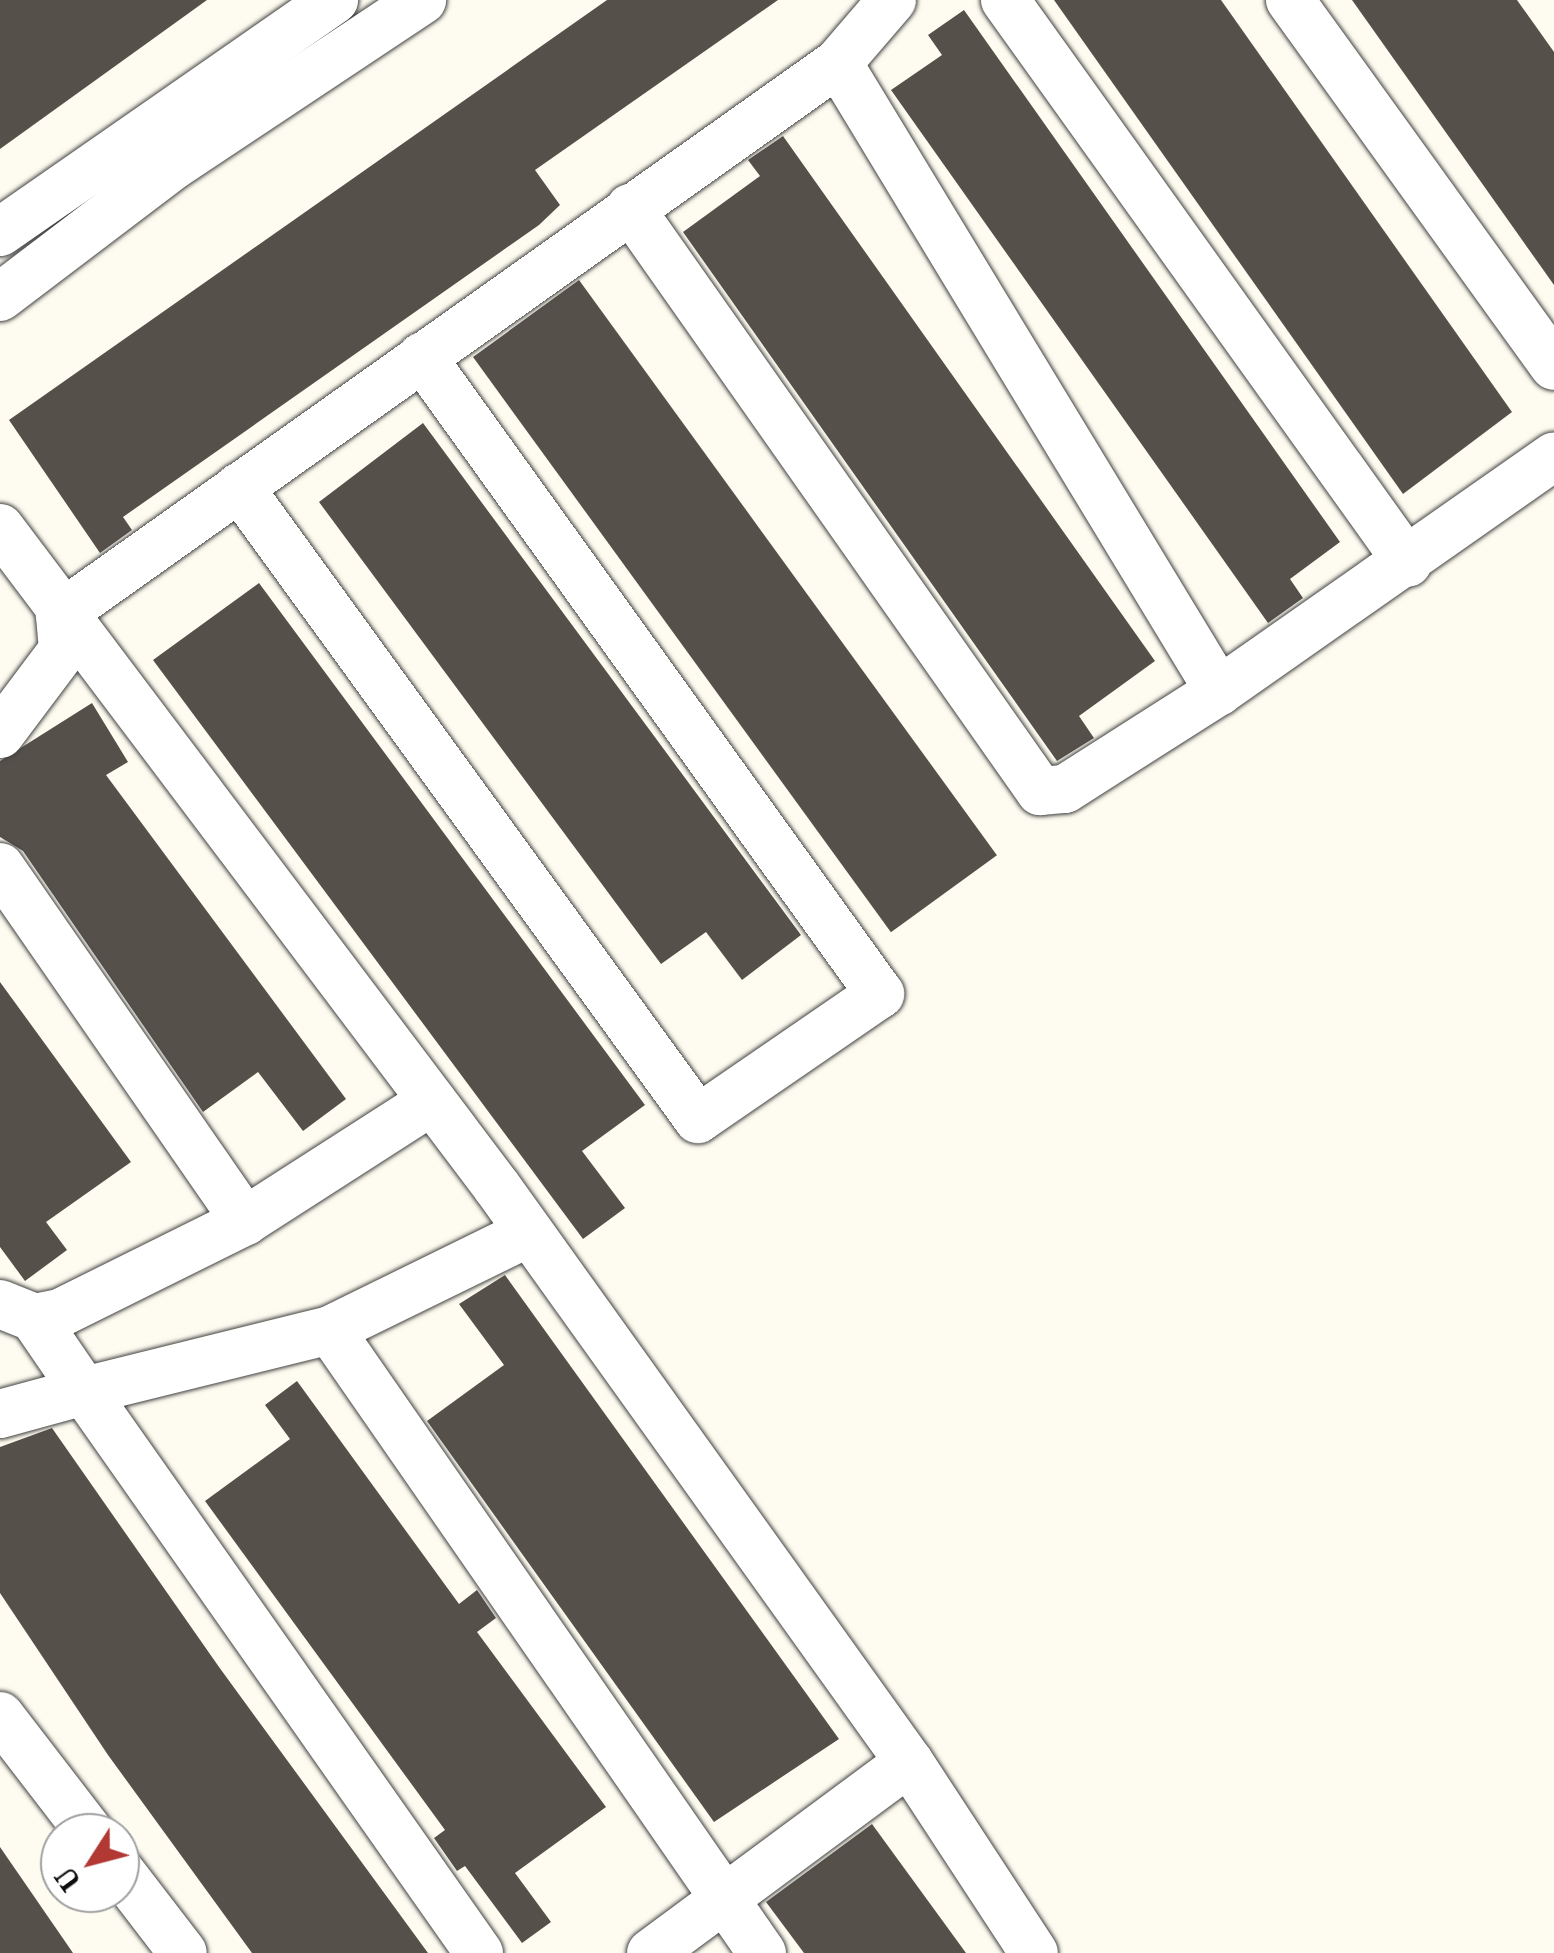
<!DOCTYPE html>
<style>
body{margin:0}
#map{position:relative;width:1554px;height:1953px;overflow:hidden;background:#fefcf0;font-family:"Noto Serif",serif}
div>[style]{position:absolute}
.building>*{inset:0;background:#56504b;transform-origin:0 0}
.roads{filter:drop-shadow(0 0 2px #414141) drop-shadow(0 0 2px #414141)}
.street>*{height:48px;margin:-24px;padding:0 24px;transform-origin:24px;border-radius:24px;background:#fff}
span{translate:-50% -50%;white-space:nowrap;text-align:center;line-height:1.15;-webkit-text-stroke:10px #fff;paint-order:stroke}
.north{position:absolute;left:40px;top:1813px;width:100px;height:100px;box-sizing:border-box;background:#fff;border:2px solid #9f9f9f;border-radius:50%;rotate:234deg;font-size:28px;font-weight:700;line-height:40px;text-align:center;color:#0e0e0e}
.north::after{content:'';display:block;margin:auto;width:35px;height:45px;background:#b13833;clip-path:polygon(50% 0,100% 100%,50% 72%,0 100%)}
</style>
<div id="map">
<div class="building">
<i style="clip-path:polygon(0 0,207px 0,0 149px)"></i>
<i style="clip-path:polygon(607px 0,778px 0,535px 170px,560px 205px,539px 225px,123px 517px,132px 530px,100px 553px,9px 420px)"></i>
<i style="clip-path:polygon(1054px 0,1221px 0,1512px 412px,1403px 494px)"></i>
<i style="clip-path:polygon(1352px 0,1517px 0,1554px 52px,1554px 285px)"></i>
<i style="clip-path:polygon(964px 10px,1340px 542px,1290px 579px,1303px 598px,1268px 623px,891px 90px,942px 55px,928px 35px)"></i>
<i style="clip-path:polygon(783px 136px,1155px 661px,1079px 716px,1094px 738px,1057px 761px,683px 232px,760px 176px,748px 160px)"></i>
<i style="left:579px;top:280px;width:711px;height:131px;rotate:54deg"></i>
<i style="clip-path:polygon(423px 423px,801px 935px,742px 980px,706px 932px,661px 964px,319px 502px)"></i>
<i style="clip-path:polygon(259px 583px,645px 1105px,582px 1151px,625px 1208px,583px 1239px,153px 660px)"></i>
<i style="clip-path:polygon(92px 703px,128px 762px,106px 775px,346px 1099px,303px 1131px,258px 1072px,203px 1112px,23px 851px,0 837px,0 761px)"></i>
<i style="clip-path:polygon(0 982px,131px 1162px,46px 1222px,67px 1250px,25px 1281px,0 1247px)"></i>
<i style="clip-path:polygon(505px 1275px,839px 1739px,714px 1822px,427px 1421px,504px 1365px,459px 1304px)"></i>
<i style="clip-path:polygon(297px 1381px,459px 1604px,477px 1590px,496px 1618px,477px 1632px,606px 1807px,515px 1873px,551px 1922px,522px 1943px,465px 1866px,457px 1871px,434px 1838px,445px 1830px,205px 1501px,290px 1439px,265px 1405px)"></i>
<i style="clip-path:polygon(52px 1428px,219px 1667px,428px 1953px,252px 1953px,108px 1755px,0 1593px,0 1447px)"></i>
<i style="clip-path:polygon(872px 1824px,966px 1953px,804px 1953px,766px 1902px)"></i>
<i style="clip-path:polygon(0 1847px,73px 1953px,0 1953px)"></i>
</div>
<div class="roads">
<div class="street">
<i style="left:1005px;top:0;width:692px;rotate:54.4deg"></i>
<i style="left:1290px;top:0;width:451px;rotate:54.2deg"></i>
<i style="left:838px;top:63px;width:735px;rotate:58.76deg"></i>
<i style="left:630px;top:208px;width:713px;rotate:54.88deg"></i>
<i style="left:1040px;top:791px;width:25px;rotate:-5deg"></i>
<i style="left:1065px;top:789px;width:183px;rotate:-32.5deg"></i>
<i style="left:1219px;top:691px;width:409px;rotate:-35deg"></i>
<i style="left:0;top:232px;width:407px;rotate:-34.8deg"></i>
<i style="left:0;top:297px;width:218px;rotate:-37.2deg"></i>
<i style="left:174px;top:165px;width:298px;rotate:-33.6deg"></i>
<i style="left:239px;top:487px;width:781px;rotate:54.01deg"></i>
<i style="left:698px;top:1119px;width:221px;rotate:-34.5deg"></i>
<i style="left:880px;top:994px;width:785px;rotate:-125.72deg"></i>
<i style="left:0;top:528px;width:825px;rotate:52.98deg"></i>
<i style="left:497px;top:1187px;width:707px;rotate:54.38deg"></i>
<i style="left:909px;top:1762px;width:228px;rotate:56.8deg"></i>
<i style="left:0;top:734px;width:105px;rotate:-53.1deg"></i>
<i style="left:63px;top:650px;width:35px;rotate:-95deg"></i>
<i style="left:60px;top:615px;width:954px;rotate:-35.36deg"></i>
<i style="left:838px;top:63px;width:83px;rotate:-49.4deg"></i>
<i style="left:0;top:867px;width:431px;rotate:55.3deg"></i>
<i style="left:0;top:1304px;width:37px;rotate:22deg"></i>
<i style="left:34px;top:1318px;width:26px;rotate:-11deg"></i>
<i style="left:60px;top:1313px;width:207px;rotate:-26.4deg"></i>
<i style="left:245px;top:1221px;width:222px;rotate:-32.7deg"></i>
<i style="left:330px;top:1330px;width:758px;rotate:55.26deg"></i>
<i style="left:0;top:1414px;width:87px;rotate:-15.3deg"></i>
<i style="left:84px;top:1391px;width:88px;rotate:-124.4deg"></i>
<i style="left:0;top:1716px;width:148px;rotate:52.4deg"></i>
<i style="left:120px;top:1871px;width:103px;rotate:52.5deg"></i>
<i style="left:479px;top:1953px;width:687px;rotate:-125.1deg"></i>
<i style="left:84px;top:1391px;width:253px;rotate:-13.9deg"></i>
<i style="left:330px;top:1330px;width:220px;rotate:-26.1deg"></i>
<i style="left:651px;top:1953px;width:321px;rotate:-36.5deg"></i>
</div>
</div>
<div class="north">U</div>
</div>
